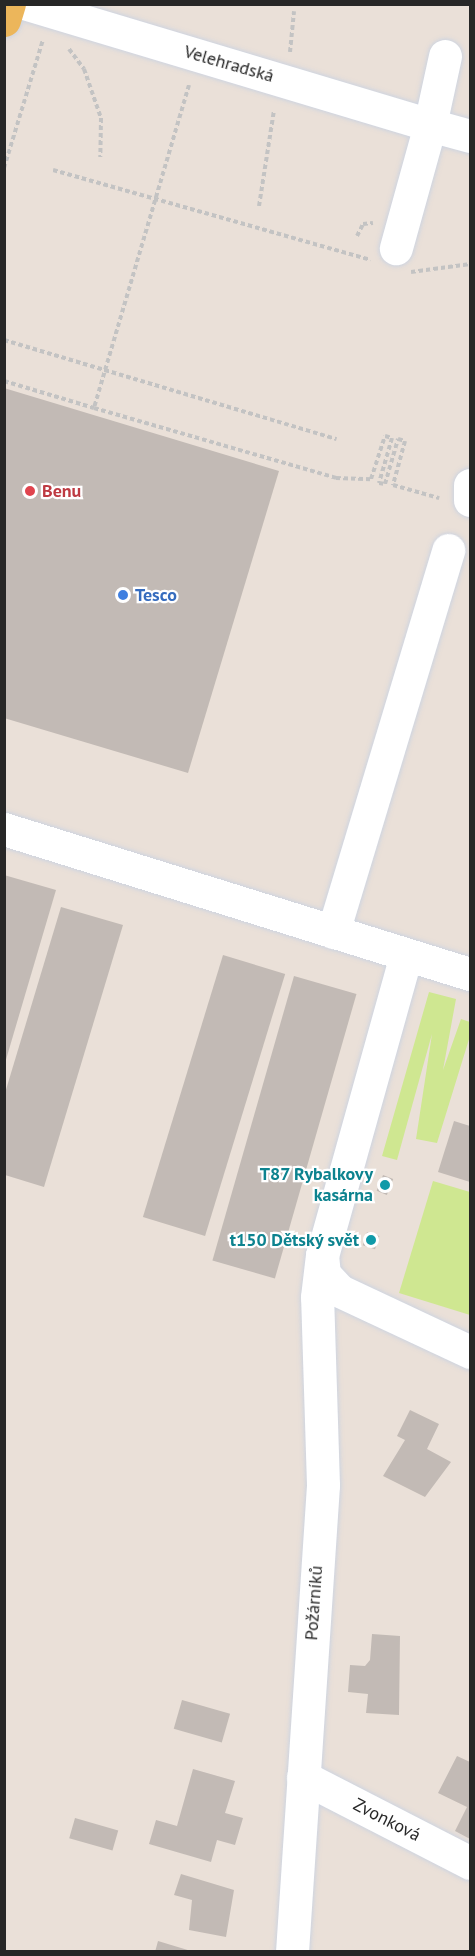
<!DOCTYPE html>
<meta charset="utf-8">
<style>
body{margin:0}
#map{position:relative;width:475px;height:1956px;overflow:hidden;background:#eae0d8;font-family:"PT Sans",sans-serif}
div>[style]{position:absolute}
.pitch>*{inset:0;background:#cfe791}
.building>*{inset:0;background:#c2bab5;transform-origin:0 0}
.path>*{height:4px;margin-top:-2px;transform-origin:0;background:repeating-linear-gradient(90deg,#c3c3c3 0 4.5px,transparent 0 7.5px)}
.roads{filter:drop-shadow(0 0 2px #ced4e0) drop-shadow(0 0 2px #ced4e0)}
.minor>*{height:33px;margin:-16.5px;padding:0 16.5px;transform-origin:16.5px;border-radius:16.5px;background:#fff}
.major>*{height:33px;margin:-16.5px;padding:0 16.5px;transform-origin:16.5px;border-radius:16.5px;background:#ecb65b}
.dots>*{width:16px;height:16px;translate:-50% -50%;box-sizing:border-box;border:3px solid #fff;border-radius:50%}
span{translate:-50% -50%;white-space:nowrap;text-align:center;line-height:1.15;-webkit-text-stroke:4.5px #fff;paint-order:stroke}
.street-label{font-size:18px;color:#272727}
.health-label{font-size:18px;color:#be3a42;font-weight:700}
.left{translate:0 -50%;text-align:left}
.shop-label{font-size:18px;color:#366cbe;font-weight:700}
.culture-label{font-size:18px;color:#0d838f;font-weight:700}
.right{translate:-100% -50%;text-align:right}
.frame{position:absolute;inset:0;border:6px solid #272727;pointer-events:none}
</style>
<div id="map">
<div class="pitch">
<i style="clip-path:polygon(429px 992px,456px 999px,443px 1070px,461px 1019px,470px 1022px,470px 1036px,437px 1143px,416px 1139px,432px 1034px,397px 1160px,382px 1156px)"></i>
<i style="clip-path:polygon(433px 1181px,470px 1192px,470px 1315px,399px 1293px)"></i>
</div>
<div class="building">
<i style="clip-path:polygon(4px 388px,279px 471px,188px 773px,4px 718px)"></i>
<i style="clip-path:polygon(4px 875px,56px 890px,5px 1063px,4px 1063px)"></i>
<i style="clip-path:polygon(61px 907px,123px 925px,44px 1187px,5px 1175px,5px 1093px)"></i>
<i style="left:223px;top:955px;width:65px;height:274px;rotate:17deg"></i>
<i style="left:294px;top:976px;width:65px;height:296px;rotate:16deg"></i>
<i style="clip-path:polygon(454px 1121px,470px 1126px,470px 1182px,438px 1172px)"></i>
<i style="left:383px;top:1175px;width:11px;height:17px;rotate:22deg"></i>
<i style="left:367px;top:1232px;width:13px;height:14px;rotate:18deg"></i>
<i style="clip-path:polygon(410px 1410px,439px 1424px,427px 1449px,451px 1462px,425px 1497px,383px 1476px,405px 1440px,397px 1436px)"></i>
<i style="clip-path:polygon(372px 1634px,400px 1636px,399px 1715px,366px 1713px,368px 1694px,348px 1692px,350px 1665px,365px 1666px,370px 1660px)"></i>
<i style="left:182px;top:1700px;width:50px;height:30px;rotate:16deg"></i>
<i style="clip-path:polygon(457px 1756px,470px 1762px,470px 1839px,455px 1831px,467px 1807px,438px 1793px)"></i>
<i style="clip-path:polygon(193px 1769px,235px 1781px,225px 1813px,243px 1818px,235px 1845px,217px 1840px,211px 1862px,149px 1844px,156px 1820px,177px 1826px)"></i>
<i style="left:75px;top:1818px;width:45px;height:21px;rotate:16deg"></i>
<i style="clip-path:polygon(181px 1874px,234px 1890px,226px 1937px,189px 1930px,192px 1900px,174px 1895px)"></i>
<i style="clip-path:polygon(158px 1941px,191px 1951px,191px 1952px,155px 1952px)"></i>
</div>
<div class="path">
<i style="left:69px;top:49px;width:25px;rotate:53deg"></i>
<i style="left:84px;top:69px;width:52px;rotate:70.9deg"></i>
<i style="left:101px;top:118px;width:39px;rotate:91deg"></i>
<i style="left:290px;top:52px;width:41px;rotate:-84.4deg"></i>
<i style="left:189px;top:85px;width:337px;rotate:106.4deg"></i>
<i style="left:94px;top:408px;width:252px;rotate:16.1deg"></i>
<i style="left:336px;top:478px;width:35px;rotate:2deg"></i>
<i style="left:371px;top:479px;width:45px;rotate:-72deg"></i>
<i style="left:385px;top:436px;width:7px;rotate:16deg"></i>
<i style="left:392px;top:438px;width:47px;rotate:106.1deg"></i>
<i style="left:379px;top:483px;width:6px;rotate:9deg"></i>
<i style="left:385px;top:484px;width:47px;rotate:-73.9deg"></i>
<i style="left:398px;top:439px;width:7px;rotate:16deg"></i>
<i style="left:405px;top:441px;width:46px;rotate:105.3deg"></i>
<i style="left:393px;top:485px;width:48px;rotate:15.8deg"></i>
<i style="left:4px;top:168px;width:134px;rotate:-73.1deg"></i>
<i style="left:53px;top:170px;width:330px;rotate:15.8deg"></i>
<i style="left:259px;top:206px;width:97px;rotate:-81.1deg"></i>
<i style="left:357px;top:236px;width:13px;rotate:-63deg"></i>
<i style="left:363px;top:224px;width:10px;rotate:-6deg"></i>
<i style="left:411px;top:272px;width:60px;rotate:-7.7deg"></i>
<i style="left:4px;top:340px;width:347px;rotate:16.6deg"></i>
<i style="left:4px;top:381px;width:94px;rotate:16.7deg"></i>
</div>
<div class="roads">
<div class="minor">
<i style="left:27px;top:4px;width:421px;rotate:16.7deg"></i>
<i style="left:430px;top:125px;width:128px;rotate:105.5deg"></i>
<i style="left:445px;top:56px;width:71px;rotate:102.3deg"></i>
<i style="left:430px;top:125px;width:41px;rotate:15.4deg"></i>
<i style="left:470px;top:485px;width:15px;rotate:90deg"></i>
<i style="left:4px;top:829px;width:488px;rotate:17.3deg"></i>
<i style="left:333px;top:932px;width:399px;rotate:-73.2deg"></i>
<i style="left:406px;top:955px;width:312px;rotate:105.6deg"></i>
<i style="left:322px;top:1255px;width:19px;rotate:84deg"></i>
<i style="left:324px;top:1274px;width:23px;rotate:47deg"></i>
<i style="left:340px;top:1291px;width:144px;rotate:25.1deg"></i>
<i style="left:303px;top:1777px;width:188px;rotate:27.2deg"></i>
<i style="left:292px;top:1952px;width:468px;rotate:-86.2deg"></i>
<i style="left:323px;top:1485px;width:188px;rotate:-91.8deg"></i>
<i style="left:317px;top:1297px;width:42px;rotate:-83.2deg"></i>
</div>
<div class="major">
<i style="left:4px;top:20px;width:17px;rotate:-73deg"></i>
</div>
</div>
<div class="dots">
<i style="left:30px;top:491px;background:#e0444e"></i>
<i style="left:123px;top:595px;background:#3f7fe0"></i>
<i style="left:385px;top:1185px;background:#0f9aa8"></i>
<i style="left:371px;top:1240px;background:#0f9aa8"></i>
</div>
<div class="street-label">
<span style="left:229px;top:64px;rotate:16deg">Velehradská</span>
<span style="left:314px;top:1603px;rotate:-86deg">Požárníků</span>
<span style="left:387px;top:1820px;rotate:27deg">Zvonková</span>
</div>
<div class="health-label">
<span class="left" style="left:42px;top:491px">Benu</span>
</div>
<div class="shop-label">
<span class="left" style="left:135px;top:595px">Tesco</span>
</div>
<div class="culture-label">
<span class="right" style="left:373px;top:1185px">T87 Rybalkovy<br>kasárna</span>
<span class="right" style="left:359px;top:1240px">t150 Dětský svět</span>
</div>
<div class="frame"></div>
</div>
